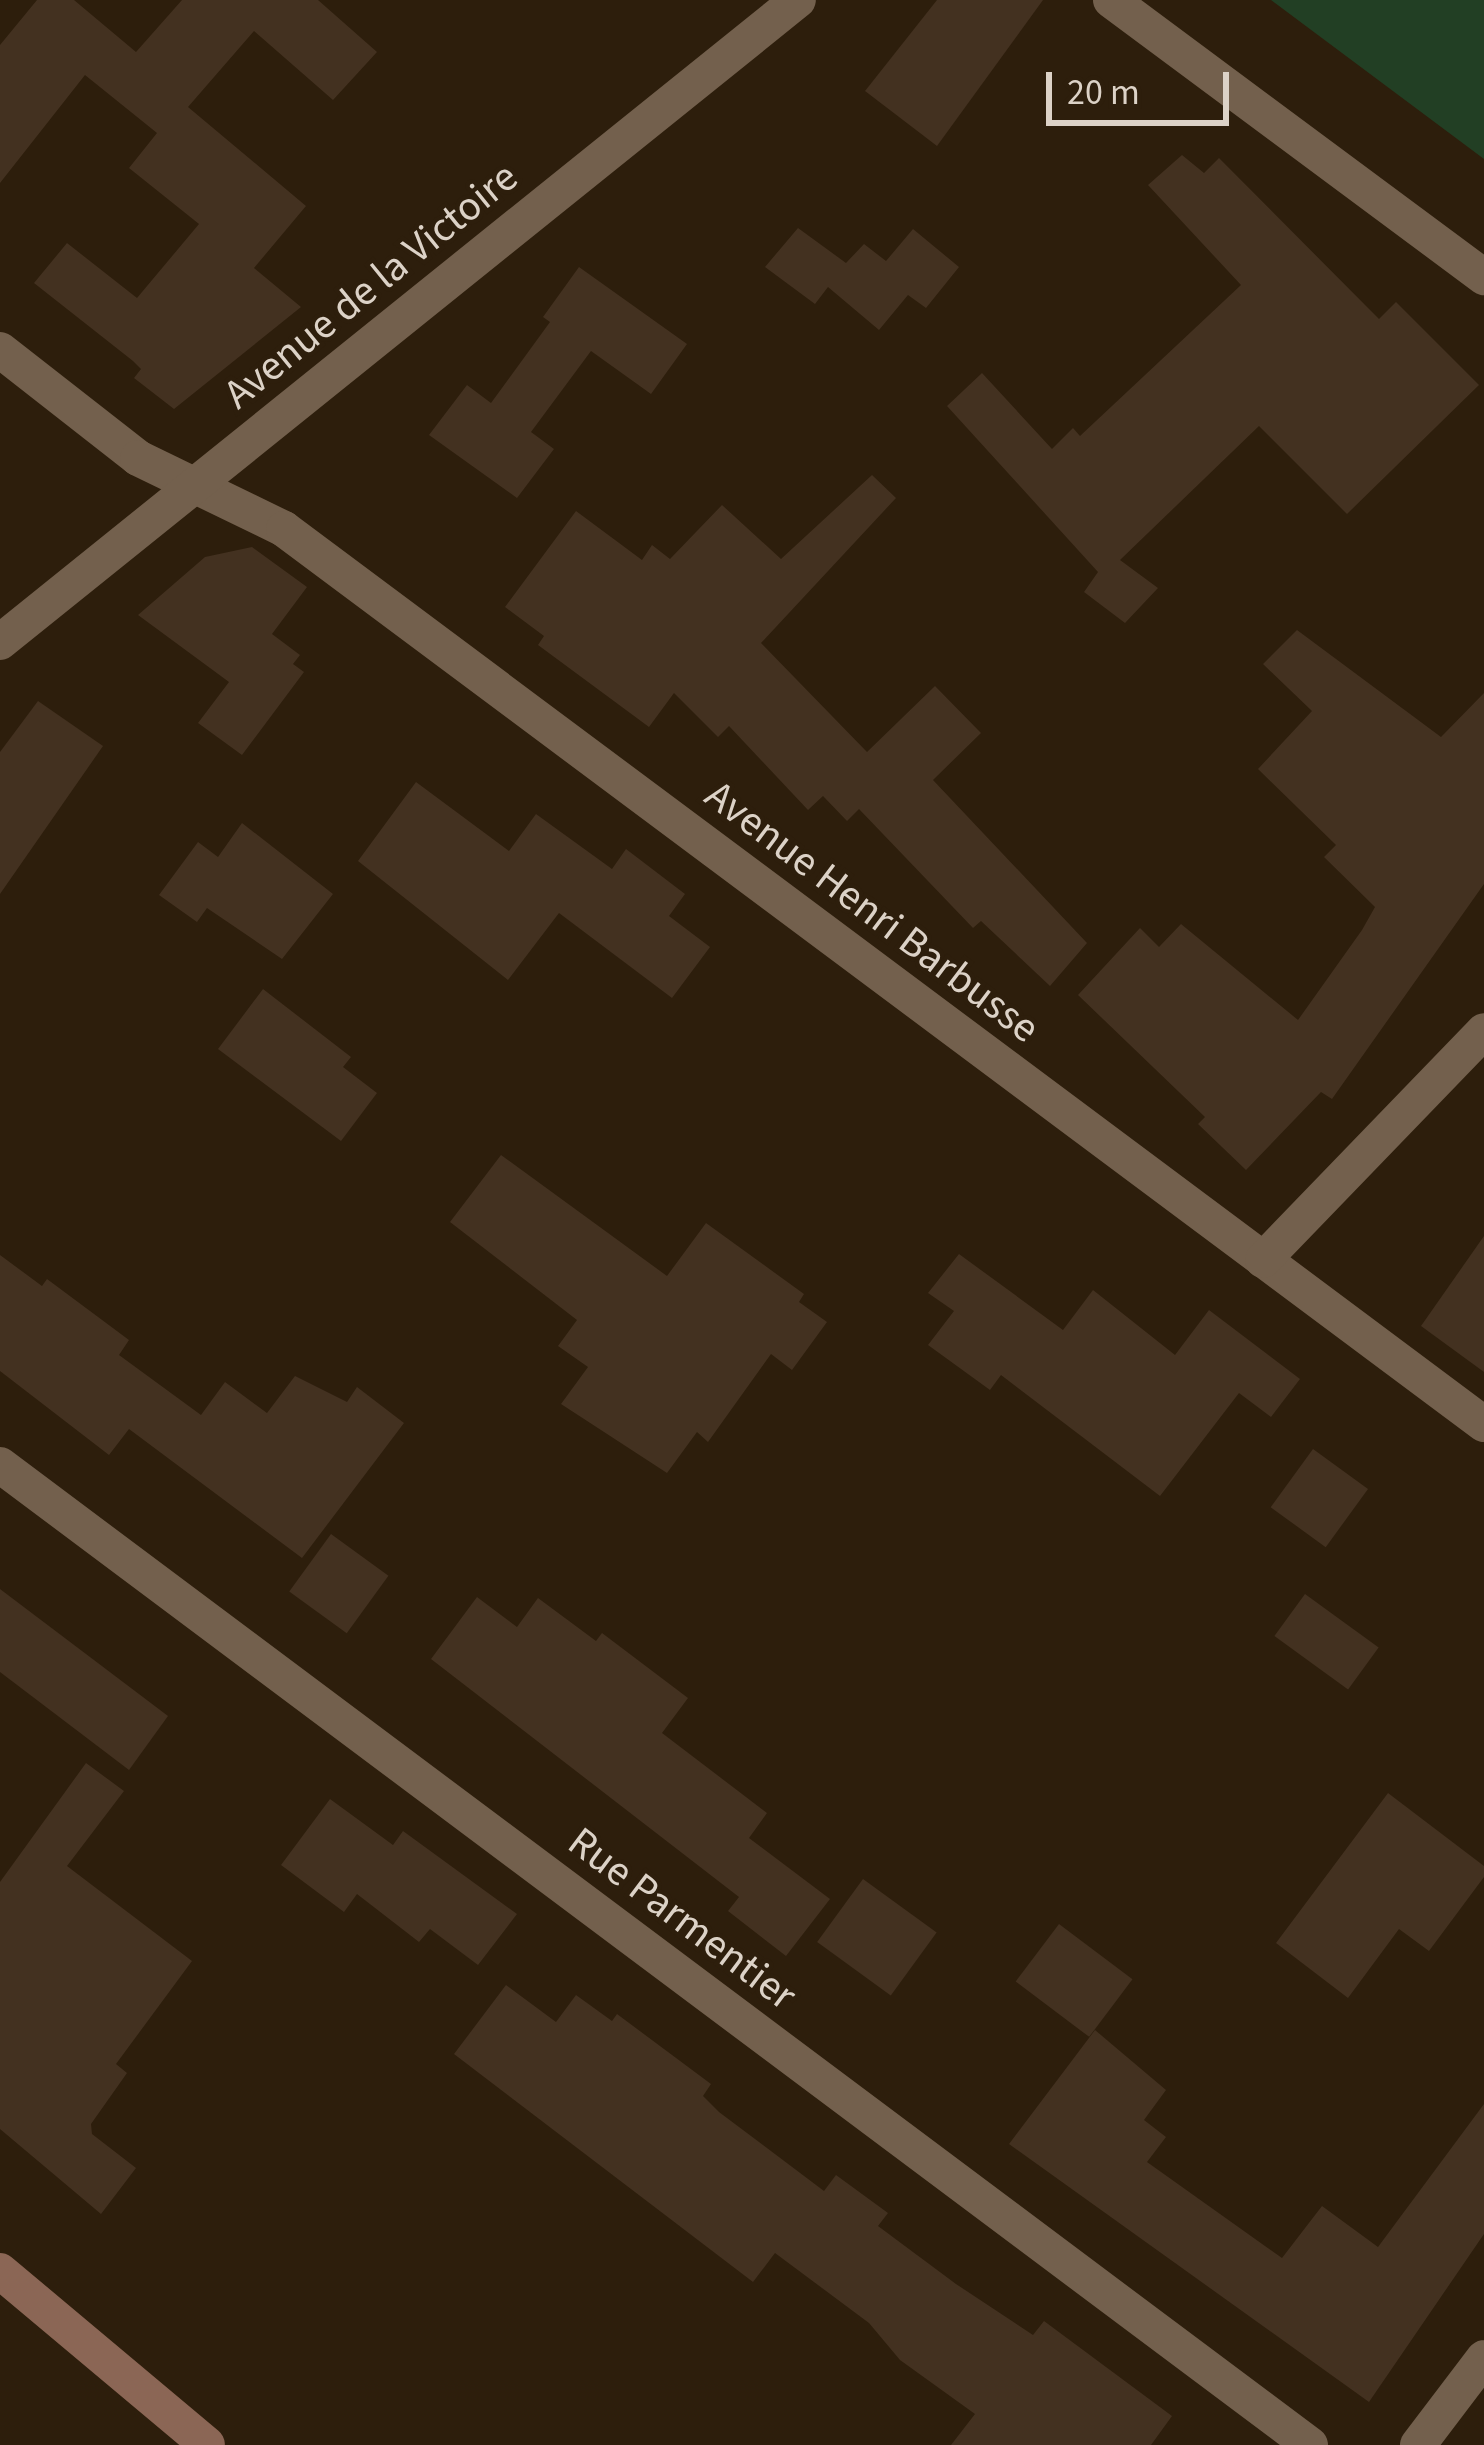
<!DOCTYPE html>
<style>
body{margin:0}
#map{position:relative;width:1484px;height:2445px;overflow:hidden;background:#2d1e0c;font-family:"Source Sans 3",sans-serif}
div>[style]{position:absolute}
.green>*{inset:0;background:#223f24}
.building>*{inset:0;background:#433120;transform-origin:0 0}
.minor>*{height:36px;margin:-18px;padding:0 18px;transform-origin:18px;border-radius:18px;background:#73604d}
.tertiary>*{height:36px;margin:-18px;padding:0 18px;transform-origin:18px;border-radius:18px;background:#73604d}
.secondary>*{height:36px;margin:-18px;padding:0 18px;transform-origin:18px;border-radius:18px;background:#8b6655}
span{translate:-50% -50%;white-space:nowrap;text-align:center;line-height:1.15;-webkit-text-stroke:9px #2d1e0c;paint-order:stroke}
.street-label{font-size:42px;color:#dcd2c7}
.scale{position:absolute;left:1046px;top:72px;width:183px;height:54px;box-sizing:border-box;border:6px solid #dcd2c7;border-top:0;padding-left:15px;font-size:36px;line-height:42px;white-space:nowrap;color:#dcd2c7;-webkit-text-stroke:9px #2d1e0c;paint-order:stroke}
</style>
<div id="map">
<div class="green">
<i style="clip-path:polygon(1271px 0,1484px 0,1484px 159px)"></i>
</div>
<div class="building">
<i style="clip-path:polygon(37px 0,74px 0,136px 52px,182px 0,318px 0,377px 52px,333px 100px,254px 31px,188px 107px,306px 206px,254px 268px,301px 307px,174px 409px,134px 378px,141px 369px,133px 361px,34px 283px,67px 243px,137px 298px,199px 224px,129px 168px,157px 133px,85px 75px,0 183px,0 45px)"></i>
<i style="clip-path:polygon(937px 0,1043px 0,937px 146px,865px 91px)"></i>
<i style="clip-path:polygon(1182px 155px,1204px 173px,1219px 158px,1379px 319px,1396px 302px,1479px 385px,1347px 514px,1259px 426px,1120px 560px,1158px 588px,1125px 623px,1084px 592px,1098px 572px,947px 406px,982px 373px,1052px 449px,1073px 428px,1080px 436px,1241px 285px,1148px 185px)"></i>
<i style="clip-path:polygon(798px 228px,846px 263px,864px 244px,886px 261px,913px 229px,959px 267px,926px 308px,908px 295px,879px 330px,828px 287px,815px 304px,765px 267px)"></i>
<i style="clip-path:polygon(579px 267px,687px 344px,651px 394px,591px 351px,531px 432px,554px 449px,517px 498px,429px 435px,467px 385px,491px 403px,550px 322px,543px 317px)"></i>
<i style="clip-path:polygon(872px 475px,896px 498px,761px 643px,867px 752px,935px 686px,981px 733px,933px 780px,1087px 943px,1050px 986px,981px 921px,973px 928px,859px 809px,847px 821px,823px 796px,808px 810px,729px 726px,718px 737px,674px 693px,649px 727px,538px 645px,544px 636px,505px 607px,576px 511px,642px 560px,652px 545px,670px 559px,722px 505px,781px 559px)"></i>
<i style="clip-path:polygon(252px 547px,307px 587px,272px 634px,300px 655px,293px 664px,304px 672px,242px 755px,198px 723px,229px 682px,138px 615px,205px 557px)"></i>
<i style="clip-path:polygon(1297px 630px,1441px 737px,1484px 693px,1484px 884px,1332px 1099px,1321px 1092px,1246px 1170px,1198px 1124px,1205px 1117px,1078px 995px,1140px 928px,1159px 947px,1181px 924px,1298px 1020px,1362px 930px,1375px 907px,1324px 857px,1336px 845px,1258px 769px,1312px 711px,1263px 664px)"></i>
<i style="clip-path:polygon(38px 701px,103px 746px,0 894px,0 752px)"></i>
<i style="clip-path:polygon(416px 782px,509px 851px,536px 814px,612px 869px,626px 849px,685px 894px,669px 916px,710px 947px,672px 998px,559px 913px,508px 980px,358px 861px)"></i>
<i style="clip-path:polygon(242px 823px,333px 894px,282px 959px,207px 908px,197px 922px,159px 895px,198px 842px,218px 857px)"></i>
<i style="clip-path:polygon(263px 989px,351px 1057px,343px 1067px,377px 1093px,341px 1141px,218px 1049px)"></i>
<i style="clip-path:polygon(501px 1155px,667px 1276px,706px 1223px,804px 1294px,799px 1302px,827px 1322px,792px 1370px,771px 1354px,708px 1442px,697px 1432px,667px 1473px,561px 1404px,588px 1367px,558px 1346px,577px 1320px,450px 1222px)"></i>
<i style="clip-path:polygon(1484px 1236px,1484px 1372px,1421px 1326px)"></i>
<i style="clip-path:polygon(959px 1254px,1063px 1330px,1093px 1290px,1175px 1355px,1209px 1310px,1300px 1379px,1271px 1417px,1239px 1393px,1160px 1496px,1001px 1375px,990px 1390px,928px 1345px,954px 1311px,928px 1293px)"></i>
<i style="clip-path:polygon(0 1255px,42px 1286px,47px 1279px,129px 1340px,119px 1355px,201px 1415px,225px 1382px,267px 1413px,295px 1376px,347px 1402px,357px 1387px,404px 1423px,302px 1558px,129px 1429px,109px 1455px,0 1371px)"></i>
<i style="left:1313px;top:1449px;width:68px;height:72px;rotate:36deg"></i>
<i style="left:331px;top:1534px;width:71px;height:71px;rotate:36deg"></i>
<i style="clip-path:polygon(0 1589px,168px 1716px,129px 1770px,0 1672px)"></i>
<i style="left:1305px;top:1594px;width:91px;height:52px;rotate:36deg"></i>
<i style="clip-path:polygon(477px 1597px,517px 1627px,538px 1598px,596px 1641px,602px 1633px,688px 1698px,662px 1733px,767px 1813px,749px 1838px,830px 1899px,786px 1956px,728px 1911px,739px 1897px,431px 1659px)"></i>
<i style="clip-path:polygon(86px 1763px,124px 1791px,67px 1866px,192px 1961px,116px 2064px,127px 2073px,91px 2124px,92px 2134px,136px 2168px,101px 2214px,0 2129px,0 1882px)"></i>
<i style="clip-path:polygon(1388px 1793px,1484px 1866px,1484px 1877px,1429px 1951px,1399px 1929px,1348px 1998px,1276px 1943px)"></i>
<i style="clip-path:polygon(330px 1799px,393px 1845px,403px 1831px,517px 1914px,478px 1965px,430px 1929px,419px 1942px,357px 1894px,344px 1912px,281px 1865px)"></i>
<i style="left:863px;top:1879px;width:91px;height:78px;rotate:36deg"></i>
<i style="left:1059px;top:1924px;width:92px;height:72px;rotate:37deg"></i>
<i style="clip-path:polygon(506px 1985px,556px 2022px,576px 1995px,612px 2021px,617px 2014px,711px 2084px,703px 2096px,719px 2112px,824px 2191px,836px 2175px,888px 2213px,878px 2226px,956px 2284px,1033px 2335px,1044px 2321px,1172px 2416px,1151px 2445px,951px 2445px,975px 2414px,900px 2360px,869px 2323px,775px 2253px,753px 2282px,454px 2054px)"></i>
<i style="clip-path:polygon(1095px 2030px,1166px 2090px,1144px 2120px,1166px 2137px,1147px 2162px,1282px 2258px,1322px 2206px,1378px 2247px,1484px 2104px,1484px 2234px,1369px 2402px,1009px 2144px)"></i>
</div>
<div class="minor">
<i style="left:1111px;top:0;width:465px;rotate:36.6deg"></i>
<i style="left:0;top:350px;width:175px;rotate:38deg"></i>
<i style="left:138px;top:458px;width:162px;rotate:25.9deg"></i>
<i style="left:284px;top:529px;width:1497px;rotate:36.72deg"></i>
<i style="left:1263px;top:1260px;width:318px;rotate:-46deg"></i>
<i style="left:0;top:1465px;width:1636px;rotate:36.8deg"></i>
<i style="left:1418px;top:2445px;width:109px;rotate:-52.8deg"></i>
</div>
<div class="tertiary">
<i style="left:0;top:642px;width:1024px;rotate:-38.82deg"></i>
</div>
<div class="secondary">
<i style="left:0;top:2271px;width:270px;rotate:40deg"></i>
</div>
<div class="street-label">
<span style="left:371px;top:286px;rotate:-39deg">Avenue de la Victoire</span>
<span style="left:872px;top:912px;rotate:37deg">Avenue Henri Barbusse</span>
<span style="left:682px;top:1919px;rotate:37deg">Rue Parmentier</span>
</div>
<div class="scale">20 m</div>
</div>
